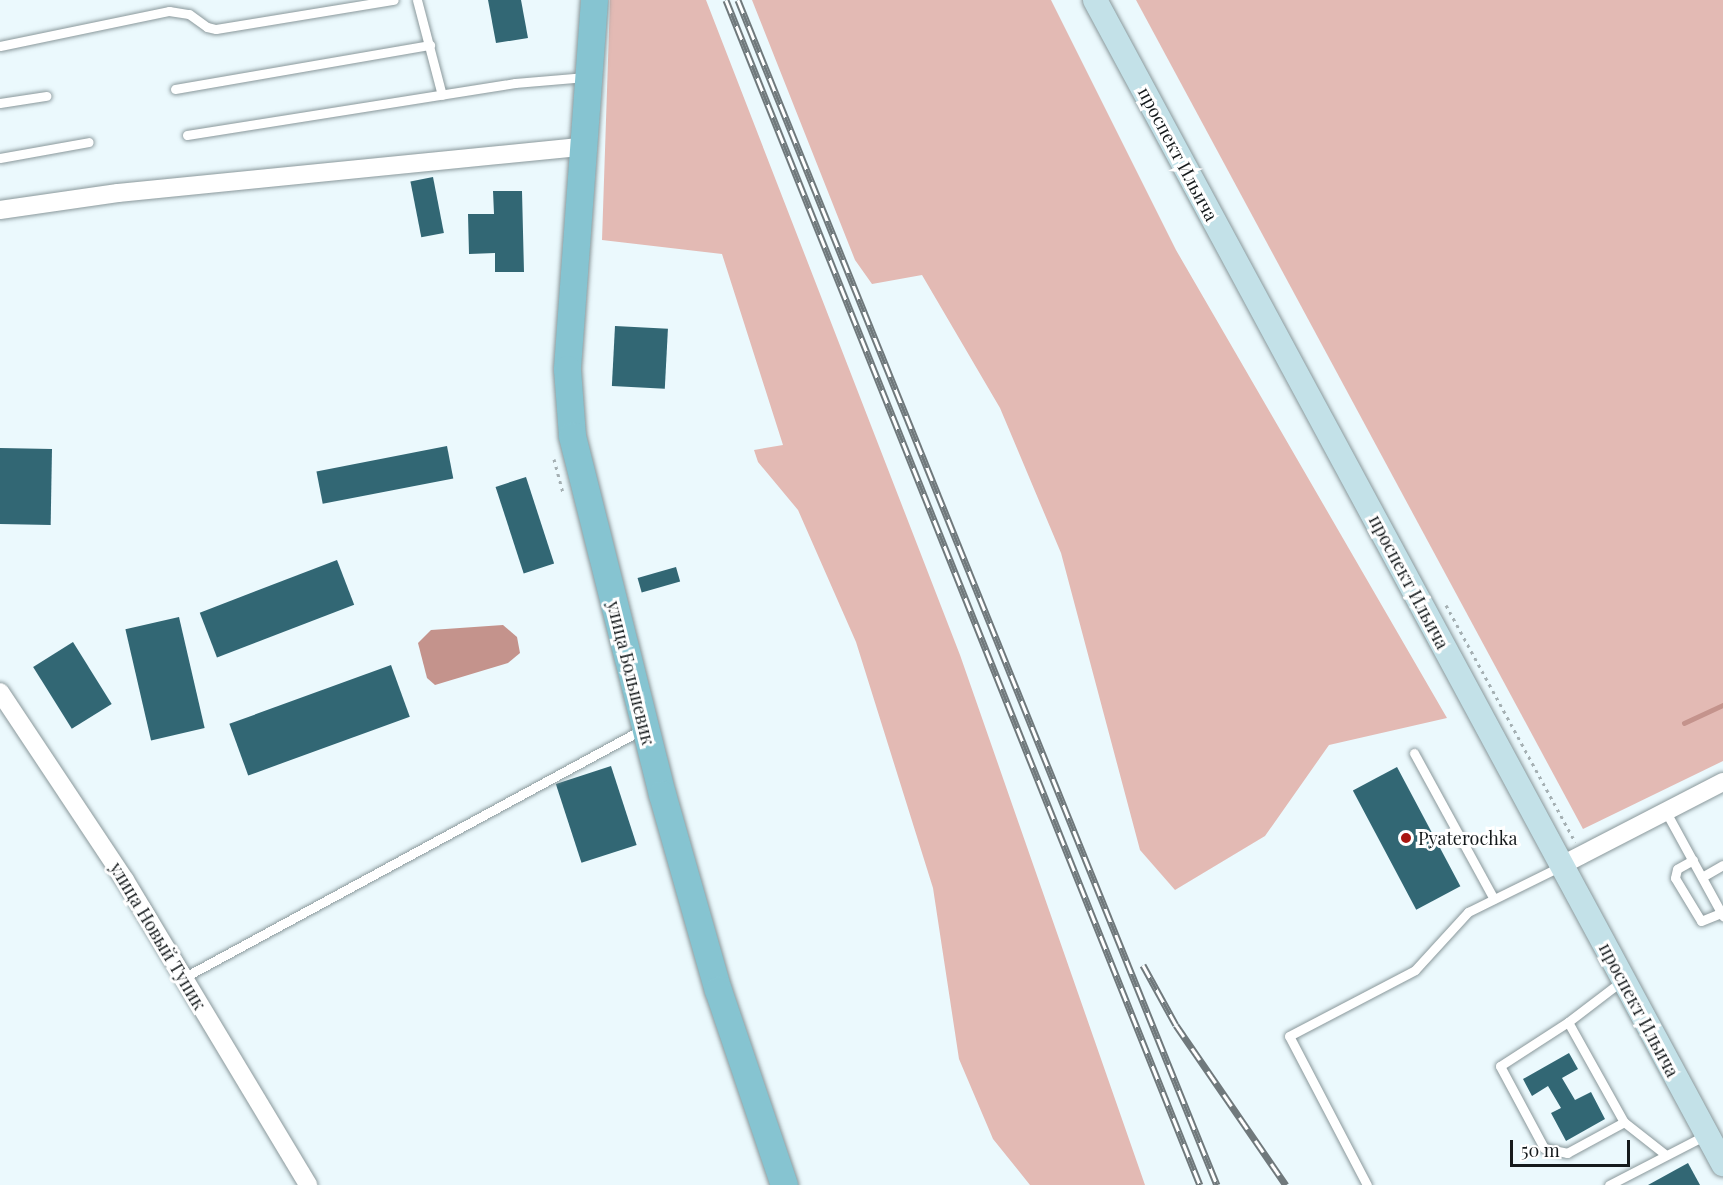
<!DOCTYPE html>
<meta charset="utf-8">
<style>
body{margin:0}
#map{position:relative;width:1723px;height:1185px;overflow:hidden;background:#ebf9fd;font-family:"Playfair Display",serif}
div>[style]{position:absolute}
.green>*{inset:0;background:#e3bab4}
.water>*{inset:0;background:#c4938c}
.stream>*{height:4.5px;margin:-2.25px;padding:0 2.25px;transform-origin:2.25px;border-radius:2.25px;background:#c4938c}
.building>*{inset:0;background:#326774;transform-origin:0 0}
.path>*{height:3px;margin-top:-1.5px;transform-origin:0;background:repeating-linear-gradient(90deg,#a5b0b3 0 3px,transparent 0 7.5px)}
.roads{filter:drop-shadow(0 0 2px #8a989b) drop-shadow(0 0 2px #8a989b)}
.lane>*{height:9px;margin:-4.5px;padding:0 4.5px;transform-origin:4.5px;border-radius:4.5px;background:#fff}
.street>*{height:18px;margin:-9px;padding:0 9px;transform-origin:9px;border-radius:9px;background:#fff}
.secondary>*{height:24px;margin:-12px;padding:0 12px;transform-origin:12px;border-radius:12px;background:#c3e1e8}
.primary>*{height:27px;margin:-13.5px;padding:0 13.5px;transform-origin:13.5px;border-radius:13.5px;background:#86c4d1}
.rail>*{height:7px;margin-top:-3.5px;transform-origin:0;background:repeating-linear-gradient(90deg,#fff 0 14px,#70797c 0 28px);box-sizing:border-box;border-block:2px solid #70797c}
.dots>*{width:16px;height:16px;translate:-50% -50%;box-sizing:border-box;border:3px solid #fff;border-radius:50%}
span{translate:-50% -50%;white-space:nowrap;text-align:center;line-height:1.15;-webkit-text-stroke:6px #fff;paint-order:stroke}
.street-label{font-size:18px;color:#151a1c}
.poi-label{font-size:18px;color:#151a1c}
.left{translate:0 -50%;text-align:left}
.scale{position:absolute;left:1510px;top:1140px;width:120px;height:27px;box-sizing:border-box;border:3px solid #151a1c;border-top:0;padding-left:8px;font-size:18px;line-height:21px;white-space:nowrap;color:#151a1c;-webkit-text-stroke:4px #fff;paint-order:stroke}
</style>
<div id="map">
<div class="green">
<i style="clip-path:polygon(610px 0,706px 0,960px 655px,1145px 1185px,1030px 1185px,993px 1139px,959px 1059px,933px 888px,856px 642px,798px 510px,758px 462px,754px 450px,783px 445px,722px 254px,602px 240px)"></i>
<i style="clip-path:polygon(752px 0,1051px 0,1176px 250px,1447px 718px,1329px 745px,1265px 836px,1175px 890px,1140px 850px,1061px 553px,1000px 408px,922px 275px,872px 284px,855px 260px)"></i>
<i style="clip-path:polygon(1136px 0,1723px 0,1723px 761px,1583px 829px)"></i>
</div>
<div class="water">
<i style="clip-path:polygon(503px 625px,517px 637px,520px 653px,508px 663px,435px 685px,427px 678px,418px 643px,431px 630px)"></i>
</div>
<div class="stream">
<i style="left:1684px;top:723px;width:43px;rotate:-24.8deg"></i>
</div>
<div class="building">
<i style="clip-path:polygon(488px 0,521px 0,528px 38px,496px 43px)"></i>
<i style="left:433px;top:177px;width:57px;height:23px;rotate:79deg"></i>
<i style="clip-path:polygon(493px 191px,522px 191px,524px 272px,495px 272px,495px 253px,469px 254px,468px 214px,494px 214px)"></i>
<i style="left:615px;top:326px;width:53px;height:60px;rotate:3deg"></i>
<i style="left:447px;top:446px;width:33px;height:133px;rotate:79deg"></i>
<i style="left:0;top:448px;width:52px;height:76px;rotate:1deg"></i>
<i style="left:526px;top:477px;width:91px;height:32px;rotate:72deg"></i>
<i style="left:337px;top:560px;width:48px;height:147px;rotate:69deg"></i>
<i style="left:676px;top:567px;width:15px;height:40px;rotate:74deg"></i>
<i style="left:179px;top:617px;width:114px;height:55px;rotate:77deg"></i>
<i style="left:73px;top:642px;width:73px;height:47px;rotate:58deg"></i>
<i style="left:391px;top:665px;width:55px;height:172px;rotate:70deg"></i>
<i style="left:611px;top:766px;width:83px;height:58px;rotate:72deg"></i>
<i style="left:1397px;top:767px;width:135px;height:50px;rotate:62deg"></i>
<i style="clip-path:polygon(1569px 1053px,1578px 1069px,1562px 1078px,1575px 1100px,1591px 1092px,1605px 1119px,1566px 1141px,1551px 1113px,1561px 1108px,1548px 1086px,1532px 1096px,1523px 1079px)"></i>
<i style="clip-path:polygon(1688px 1163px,1700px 1185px,1648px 1185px)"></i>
</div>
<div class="path">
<i style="left:554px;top:459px;width:35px;rotate:75deg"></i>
<i style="left:1446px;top:605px;width:270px;rotate:61.4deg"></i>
</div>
<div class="roads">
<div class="lane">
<i style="left:417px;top:0;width:98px;rotate:75.3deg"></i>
<i style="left:0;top:46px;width:173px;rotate:-11.7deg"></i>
<i style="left:169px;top:11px;width:20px;rotate:9deg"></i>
<i style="left:189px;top:14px;width:22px;rotate:36deg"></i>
<i style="left:207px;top:27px;width:9px;rotate:13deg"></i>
<i style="left:216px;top:29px;width:180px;rotate:-9.3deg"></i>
<i style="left:175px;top:89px;width:259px;rotate:-9.8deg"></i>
<i style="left:0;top:103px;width:47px;rotate:-8.7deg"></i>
<i style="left:187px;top:135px;width:332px;rotate:-9deg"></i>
<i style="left:515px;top:83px;width:71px;rotate:-4.8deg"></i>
<i style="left:0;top:158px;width:90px;rotate:-10.2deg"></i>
<i style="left:1414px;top:753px;width:166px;rotate:61.3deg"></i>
<i style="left:1666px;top:812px;width:119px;rotate:61.3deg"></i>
<i style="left:1693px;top:860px;width:18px;rotate:151deg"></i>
<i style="left:1677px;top:869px;width:9px;rotate:103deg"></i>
<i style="left:1675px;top:878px;width:50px;rotate:58.8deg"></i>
<i style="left:1701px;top:921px;width:22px;rotate:-22deg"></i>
<i style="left:1702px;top:877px;width:24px;rotate:-30deg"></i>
<i style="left:183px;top:978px;width:523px;rotate:-28.43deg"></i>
<i style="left:1623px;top:980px;width:69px;rotate:142.6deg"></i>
<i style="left:1568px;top:1022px;width:115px;rotate:60.8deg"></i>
<i style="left:1624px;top:1122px;width:53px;rotate:38.2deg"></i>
<i style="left:1568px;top:1022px;width:81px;rotate:147.1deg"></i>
<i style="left:1500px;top:1066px;width:93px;rotate:61.8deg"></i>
<i style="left:1544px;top:1148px;width:24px;rotate:12deg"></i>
<i style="left:1567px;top:1153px;width:65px;rotate:-28.5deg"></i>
<i style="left:1367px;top:1185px;width:168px;rotate:-117.6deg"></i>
<i style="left:1289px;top:1036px;width:142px;rotate:-27.6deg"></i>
<i style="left:1415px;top:970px;width:79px;rotate:-47.6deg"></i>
<i style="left:1468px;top:912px;width:104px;rotate:-26.3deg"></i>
<i style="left:1609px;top:1185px;width:109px;rotate:-27.3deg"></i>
</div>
<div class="street">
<i style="left:0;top:210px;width:119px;rotate:-8.2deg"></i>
<i style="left:118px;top:193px;width:466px;rotate:-5.7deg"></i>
<i style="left:0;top:692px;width:226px;rotate:56.4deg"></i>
<i style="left:125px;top:880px;width:356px;rotate:59deg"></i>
<i style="left:1562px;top:865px;width:181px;rotate:-27.3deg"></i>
</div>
<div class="secondary">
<i style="left:1095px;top:0;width:1323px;rotate:61.65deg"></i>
</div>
<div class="primary">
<i style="left:594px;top:0;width:370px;rotate:94.2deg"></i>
<i style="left:567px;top:369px;width:67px;rotate:85.7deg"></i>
<i style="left:572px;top:436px;width:369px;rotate:75.9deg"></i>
<i style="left:662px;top:794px;width:204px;rotate:74.1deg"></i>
<i style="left:718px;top:990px;width:206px;rotate:71.3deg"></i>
</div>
</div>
<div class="rail">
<i style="left:726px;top:0;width:1276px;rotate:68.2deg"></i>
<i style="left:738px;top:0;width:1278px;rotate:67.99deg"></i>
<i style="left:1143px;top:965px;width:68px;rotate:61.2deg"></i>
<i style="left:1176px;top:1025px;width:194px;rotate:55.5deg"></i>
</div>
<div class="dots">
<i style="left:1406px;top:838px;background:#a91611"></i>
</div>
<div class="street-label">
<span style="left:1178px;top:154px;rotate:62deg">проспект Ильича</span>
<span style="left:1409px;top:582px;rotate:62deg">проспект Ильича</span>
<span style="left:631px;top:673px;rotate:76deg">улица Большевик</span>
<span style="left:158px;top:936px;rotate:59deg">улица Новый Тупик</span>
<span style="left:1639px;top:1010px;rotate:62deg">проспект Ильича</span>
</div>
<div class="poi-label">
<span class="left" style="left:1418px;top:838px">Pyaterochka</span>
</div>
<div class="scale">50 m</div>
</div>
